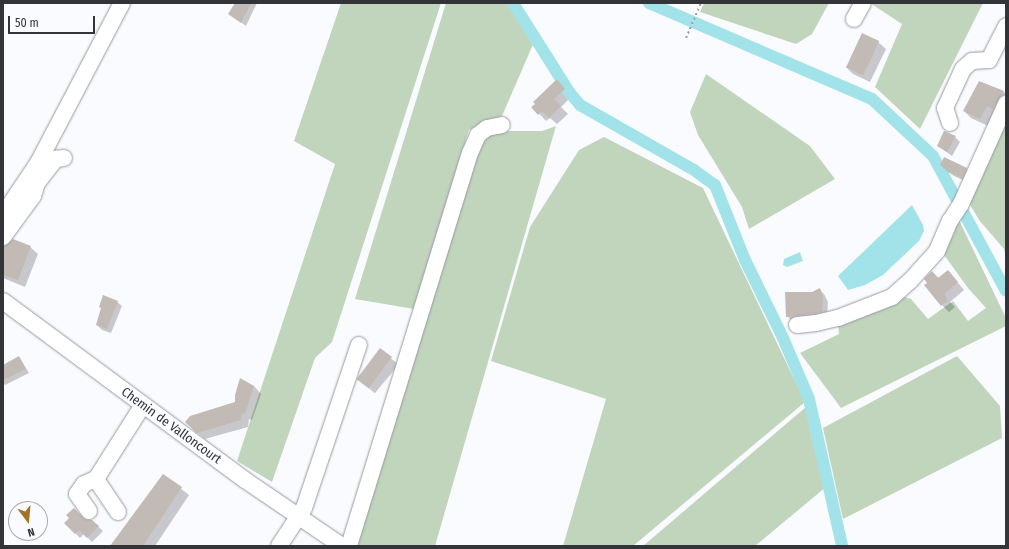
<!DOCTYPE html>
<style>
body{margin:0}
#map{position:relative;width:1009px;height:549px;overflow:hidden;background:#fafbff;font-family:"Fira Sans Condensed",sans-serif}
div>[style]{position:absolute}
.green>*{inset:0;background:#c0d5bc}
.water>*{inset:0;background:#a2e3ea}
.shadow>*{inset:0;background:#0003;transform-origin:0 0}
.canal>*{height:12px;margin:-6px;padding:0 6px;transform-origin:6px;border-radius:6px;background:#a2e3ea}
.building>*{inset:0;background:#c2bab4;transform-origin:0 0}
.path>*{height:2px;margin-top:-1px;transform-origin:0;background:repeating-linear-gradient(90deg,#a0a1a5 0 2px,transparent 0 5px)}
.roads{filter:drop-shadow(0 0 1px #979aa2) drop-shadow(0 0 1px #979aa2)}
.minor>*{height:16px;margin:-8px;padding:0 8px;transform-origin:8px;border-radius:8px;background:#fff}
span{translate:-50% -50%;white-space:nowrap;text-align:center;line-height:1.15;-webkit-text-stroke:3px #fafbff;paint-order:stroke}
.street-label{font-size:13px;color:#323437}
.frame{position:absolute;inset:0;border:4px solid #323437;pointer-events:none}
.north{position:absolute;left:8px;top:501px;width:40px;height:40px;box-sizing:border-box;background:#fafbff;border:1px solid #aaabaf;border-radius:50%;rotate:164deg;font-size:11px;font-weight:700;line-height:16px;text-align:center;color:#323437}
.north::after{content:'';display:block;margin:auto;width:14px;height:18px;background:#a27226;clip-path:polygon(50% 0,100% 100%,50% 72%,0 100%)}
.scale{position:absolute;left:8px;top:16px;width:87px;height:18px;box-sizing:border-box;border:2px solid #323437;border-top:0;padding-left:5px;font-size:12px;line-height:14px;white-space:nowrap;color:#323437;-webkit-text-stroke:3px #fafbff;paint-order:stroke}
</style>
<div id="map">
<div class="green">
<i style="clip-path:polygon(341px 3px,441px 3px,332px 342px,315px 358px,272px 482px,237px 461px,335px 164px,294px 141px)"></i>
<i style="clip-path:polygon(446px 3px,509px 3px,534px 42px,502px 116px,469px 130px,414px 309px,355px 299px)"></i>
<i style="clip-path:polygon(704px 3px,829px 3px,812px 34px,796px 44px,700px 12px)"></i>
<i style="clip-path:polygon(870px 3px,983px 3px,920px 129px,875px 87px,902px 24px)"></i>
<i style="clip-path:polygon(706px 74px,810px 146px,835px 179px,749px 229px,742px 207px,698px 135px,690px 112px)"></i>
<i style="clip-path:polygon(1006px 124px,1006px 258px,1004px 249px,979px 220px,968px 201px,1003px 127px)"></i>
<i style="clip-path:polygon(556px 126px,435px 546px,351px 546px,479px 137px,496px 131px,542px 131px)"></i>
<i style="clip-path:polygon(604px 137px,703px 188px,805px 402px,633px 546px,563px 546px,606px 399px,491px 361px,530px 227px,579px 150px)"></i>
<i style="clip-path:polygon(958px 218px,1006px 318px,1006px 326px,841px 408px,800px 353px,839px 334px,838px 322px,902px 296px,911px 299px,928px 319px,953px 301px,968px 321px,986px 308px,968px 288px,942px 252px)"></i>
<i style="clip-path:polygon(957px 356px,1000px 406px,1002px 438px,843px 519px,823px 428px)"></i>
<i style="clip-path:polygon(806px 407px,826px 487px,755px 546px,643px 546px)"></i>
</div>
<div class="water">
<i style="clip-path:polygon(912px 205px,923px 225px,924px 231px,919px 241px,883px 275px,865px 285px,848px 290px,838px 276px)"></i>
<i style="clip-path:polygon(800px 252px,803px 261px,787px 267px,783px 265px,784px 259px)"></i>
</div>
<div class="shadow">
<i style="clip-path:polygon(236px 3px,257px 3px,246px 26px,229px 14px)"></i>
<i style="clip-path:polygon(878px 42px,886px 49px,870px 82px,853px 74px,846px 67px)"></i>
<i style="clip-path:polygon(557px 80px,571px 97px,561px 107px,568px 114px,557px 124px,550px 118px,546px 121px,533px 107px)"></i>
<i style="clip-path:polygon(1003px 91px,1006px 94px,1006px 106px,988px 126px,971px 118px,964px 111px)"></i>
<i style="clip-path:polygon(955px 137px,960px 142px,952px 156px,938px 146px)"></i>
<i style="clip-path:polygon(966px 169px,971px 173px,967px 182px,954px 176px,946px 170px)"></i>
<i style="clip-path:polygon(30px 247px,38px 254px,25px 287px,3px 278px,3px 252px)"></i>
<i style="clip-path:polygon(948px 271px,964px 290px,950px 302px,955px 307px,949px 312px,942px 305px,929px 283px,932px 272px,939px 278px)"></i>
<i style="clip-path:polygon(819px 289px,824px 294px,828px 302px,827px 316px,792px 321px,787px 316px,812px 293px)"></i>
<i style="clip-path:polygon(117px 302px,122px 306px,111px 333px,102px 330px,97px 325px)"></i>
<i style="left:381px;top:350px;width:23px;height:37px;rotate:40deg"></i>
<i style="clip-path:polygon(19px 357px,29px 373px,5px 385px,3px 382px,3px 366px)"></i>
<i style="clip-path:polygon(254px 386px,261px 394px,252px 420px,249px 419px,248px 427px,205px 439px,193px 429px,236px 403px)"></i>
<i style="clip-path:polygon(163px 475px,189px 495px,155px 546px,111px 546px)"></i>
<i style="clip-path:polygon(84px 520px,92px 521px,103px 531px,92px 542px,84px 534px,80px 538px,65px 523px)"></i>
</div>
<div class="canal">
<i style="left:513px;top:3px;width:107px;rotate:57.7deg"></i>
<i style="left:570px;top:93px;width:16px;rotate:50deg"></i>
<i style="left:580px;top:105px;width:131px;rotate:29.7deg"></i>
<i style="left:694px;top:170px;width:26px;rotate:36deg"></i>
<i style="left:715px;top:185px;width:81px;rotate:68.2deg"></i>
<i style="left:745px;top:260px;width:87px;rotate:64deg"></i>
<i style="left:783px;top:338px;width:66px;rotate:66.9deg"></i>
<i style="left:809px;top:399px;width:151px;rotate:77.3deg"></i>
<i style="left:649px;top:3px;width:243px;rotate:23.3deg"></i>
<i style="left:872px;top:99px;width:83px;rotate:43.1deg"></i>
<i style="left:933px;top:156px;width:153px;rotate:61.6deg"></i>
</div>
<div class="building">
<i style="clip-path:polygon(235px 3px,251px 3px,241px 23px,228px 14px)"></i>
<i style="left:862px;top:33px;width:19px;height:38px;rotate:25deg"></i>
<i style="clip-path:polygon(557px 79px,565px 89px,554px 99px,561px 106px,549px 118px,542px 111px,538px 115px,531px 107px,535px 104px,533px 102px)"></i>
<i style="clip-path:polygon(979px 81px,1004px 91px,993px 109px,987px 106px,980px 119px,963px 111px)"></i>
<i style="clip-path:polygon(944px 131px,956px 136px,947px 152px,937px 146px)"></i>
<i style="clip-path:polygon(944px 157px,967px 168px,962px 178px,948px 172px,940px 165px)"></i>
<i style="clip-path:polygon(13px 239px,31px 246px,18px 280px,3px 275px,3px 249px,4px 246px)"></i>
<i style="clip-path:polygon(948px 270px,958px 282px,944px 294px,948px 300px,941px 306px,924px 285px,927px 283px,924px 279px,932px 271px,938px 278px)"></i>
<i style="clip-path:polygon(820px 288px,823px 297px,822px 312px,786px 317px,785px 292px,812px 292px)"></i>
<i style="clip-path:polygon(103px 295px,118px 301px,107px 329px,96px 325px,101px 308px,99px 307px)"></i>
<i style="left:380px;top:348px;width:15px;height:39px;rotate:37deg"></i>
<i style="clip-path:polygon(19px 356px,26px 369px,3px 380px,3px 365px)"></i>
<i style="clip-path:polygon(240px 378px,254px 386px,245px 414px,242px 413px,241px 420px,197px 433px,185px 422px,190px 416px,235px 402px,235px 395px)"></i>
<i style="clip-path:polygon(163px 474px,182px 487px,143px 546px,110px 546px)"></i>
<i style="clip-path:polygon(74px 508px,85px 519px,92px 520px,99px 526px,87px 538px,79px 530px,75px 534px,64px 523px,69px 518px,66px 515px)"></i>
</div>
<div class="path">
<i style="left:686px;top:38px;width:38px;rotate:-67deg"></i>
</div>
<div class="roads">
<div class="minor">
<i style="left:854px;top:19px;width:18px;rotate:-61deg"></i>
<i style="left:950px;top:123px;width:16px;rotate:-108deg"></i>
<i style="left:945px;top:108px;width:43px;rotate:-65.2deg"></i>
<i style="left:963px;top:69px;width:12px;rotate:-42deg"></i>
<i style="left:972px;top:61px;width:17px;rotate:-3deg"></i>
<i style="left:989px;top:60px;width:38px;rotate:-63deg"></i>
<i style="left:3px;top:215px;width:63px;rotate:-56.1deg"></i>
<i style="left:38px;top:163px;width:181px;rotate:-62.3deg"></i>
<i style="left:3px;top:237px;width:51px;rotate:-53.8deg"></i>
<i style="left:33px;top:196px;width:14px;rotate:-73deg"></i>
<i style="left:37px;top:183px;width:31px;rotate:-52deg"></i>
<i style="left:56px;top:159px;width:8px;rotate:-7deg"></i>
<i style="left:3px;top:301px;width:301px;rotate:36.5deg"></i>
<i style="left:245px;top:480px;width:117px;rotate:34.2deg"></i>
<i style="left:797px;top:325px;width:19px;rotate:-6deg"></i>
<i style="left:816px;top:323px;width:23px;rotate:-13deg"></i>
<i style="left:838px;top:318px;width:58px;rotate:-21.3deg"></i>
<i style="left:892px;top:297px;width:24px;rotate:-42deg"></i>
<i style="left:910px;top:281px;width:40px;rotate:-48deg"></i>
<i style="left:937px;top:251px;width:33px;rotate:-67deg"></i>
<i style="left:950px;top:221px;width:20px;rotate:-57deg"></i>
<i style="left:961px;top:204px;width:110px;rotate:-65.8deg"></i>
<i style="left:89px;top:511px;width:21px;rotate:-125deg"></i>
<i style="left:77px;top:494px;width:12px;rotate:-55deg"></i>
<i style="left:84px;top:484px;width:13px;rotate:-23deg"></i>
<i style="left:118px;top:512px;width:40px;rotate:-124deg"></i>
<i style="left:96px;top:479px;width:88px;rotate:-57.6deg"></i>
<i style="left:279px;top:546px;width:45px;rotate:-56.7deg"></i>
<i style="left:304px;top:508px;width:172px;rotate:-71.4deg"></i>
<i style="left:349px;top:546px;width:411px;rotate:-72.9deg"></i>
<i style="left:470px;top:153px;width:20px;rotate:-66deg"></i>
<i style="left:478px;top:135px;width:11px;rotate:-38deg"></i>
<i style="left:487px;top:128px;width:15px;rotate:-11deg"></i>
</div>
</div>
<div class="street-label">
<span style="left:171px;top:426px;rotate:36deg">Chemin de Valloncourt</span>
</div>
<div class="frame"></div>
<div class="north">N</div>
<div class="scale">50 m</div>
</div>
